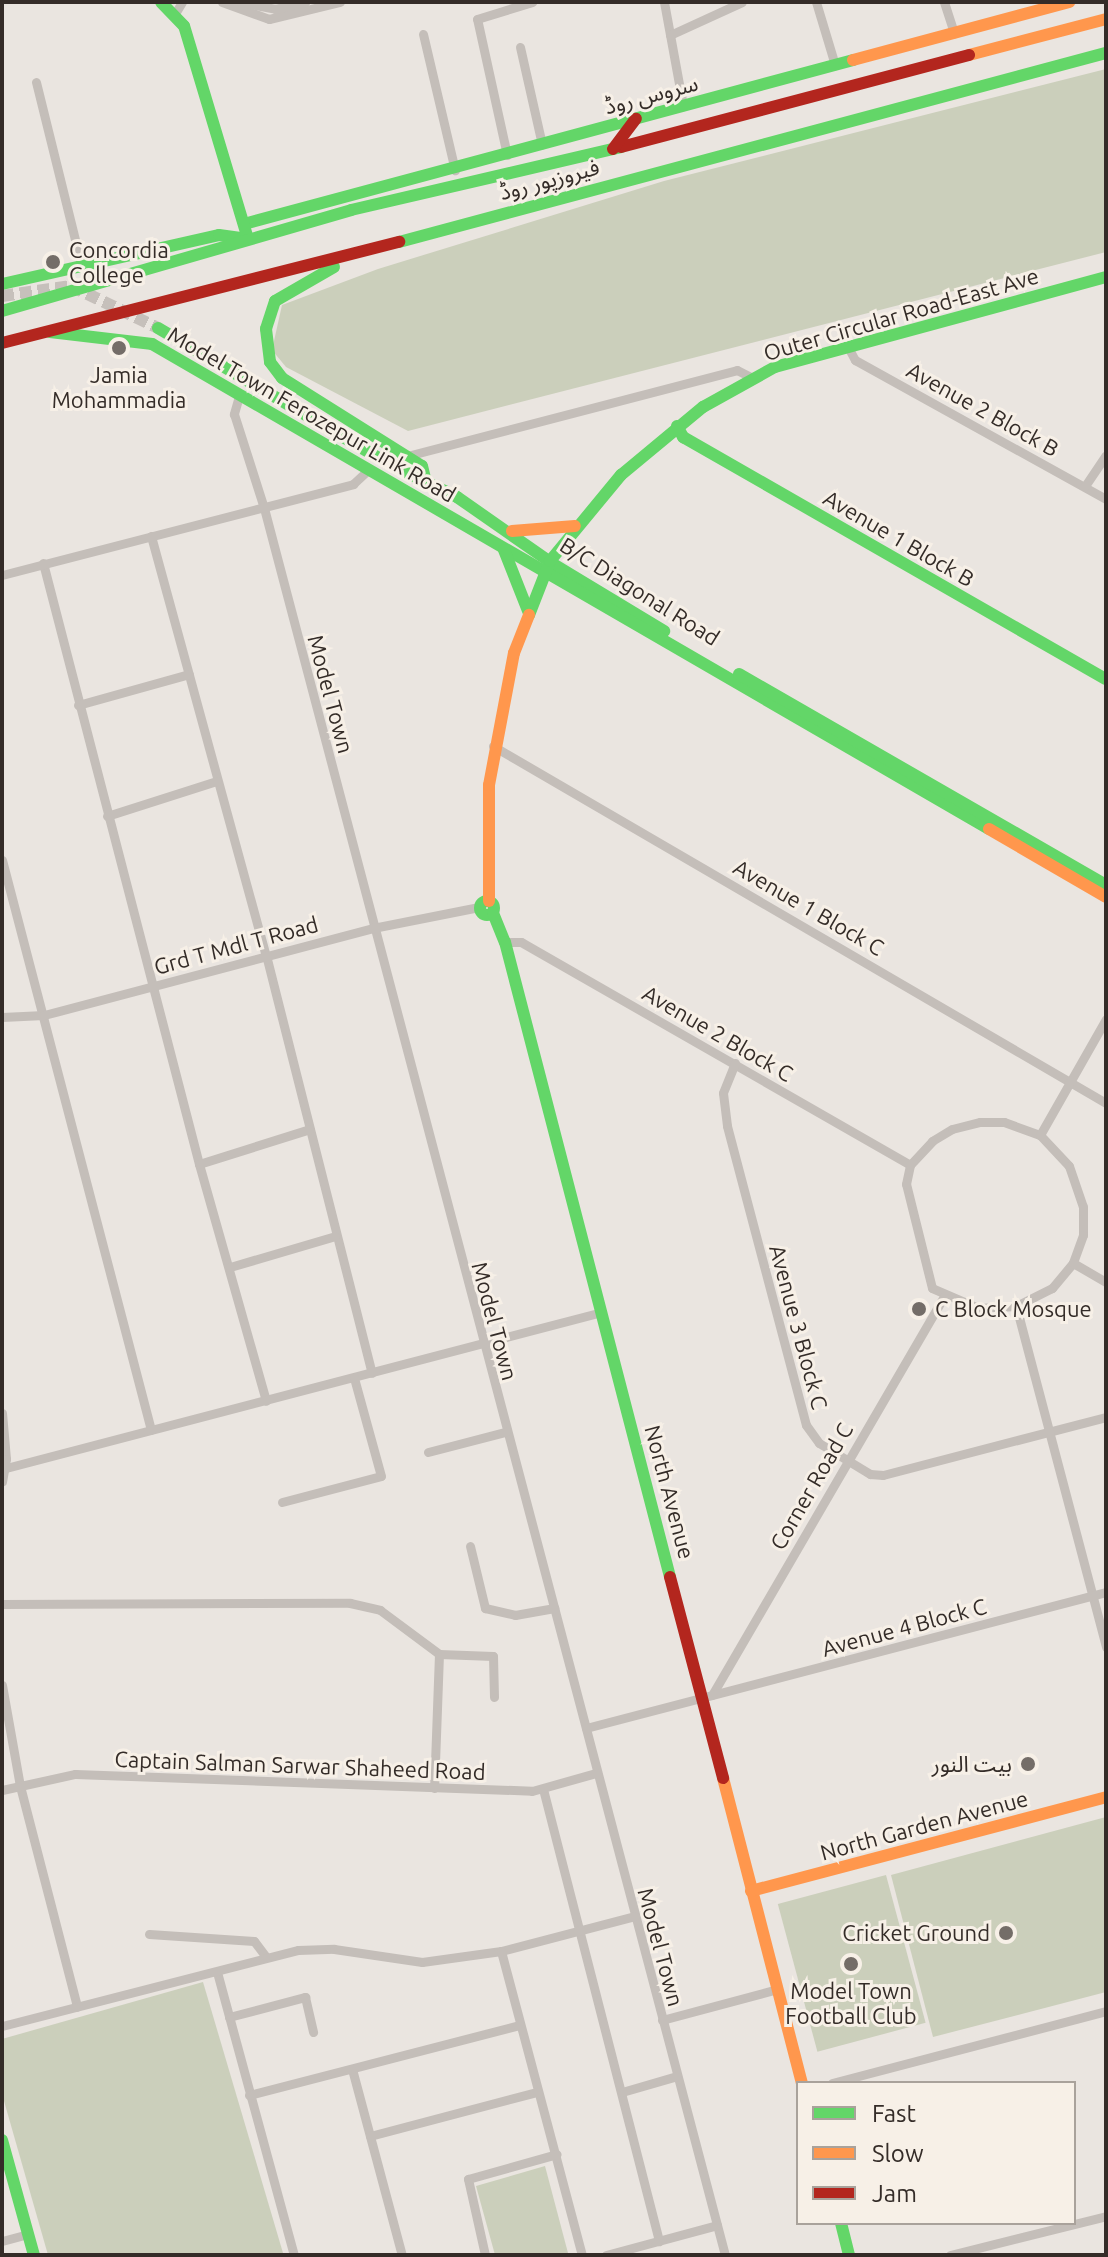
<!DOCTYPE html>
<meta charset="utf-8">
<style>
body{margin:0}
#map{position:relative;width:1108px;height:2257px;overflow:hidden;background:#eae5e0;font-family:Ubuntu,"Noto Sans Arabic",sans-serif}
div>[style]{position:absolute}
.green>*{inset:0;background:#cbcfbb;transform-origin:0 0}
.secondary-tunnel>*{height:12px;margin-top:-6px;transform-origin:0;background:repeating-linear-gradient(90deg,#c6c0bb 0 12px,transparent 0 18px)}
.street>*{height:9px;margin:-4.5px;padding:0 4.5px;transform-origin:4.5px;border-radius:4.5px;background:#c4beb9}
.fast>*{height:12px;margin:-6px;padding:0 6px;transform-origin:6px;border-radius:6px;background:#63d668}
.fast>.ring{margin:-6px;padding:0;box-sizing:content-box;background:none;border:12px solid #63d668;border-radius:50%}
.slow>*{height:12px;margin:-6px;padding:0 6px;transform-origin:6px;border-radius:6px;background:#ff974d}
.jam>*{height:12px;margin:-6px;padding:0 6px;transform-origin:6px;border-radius:6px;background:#b3261e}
.dots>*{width:22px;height:22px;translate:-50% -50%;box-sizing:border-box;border:4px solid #f7f0e7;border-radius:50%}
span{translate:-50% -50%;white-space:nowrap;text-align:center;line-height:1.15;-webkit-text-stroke:6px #f7f0e7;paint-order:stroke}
.street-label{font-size:22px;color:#342c28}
.poi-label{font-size:22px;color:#342c28}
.left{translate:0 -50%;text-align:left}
.right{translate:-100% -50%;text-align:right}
.frame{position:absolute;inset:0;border:4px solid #342c28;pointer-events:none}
.legend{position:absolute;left:796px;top:2081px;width:280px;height:144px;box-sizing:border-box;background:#f7f0e7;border:2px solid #a9a29b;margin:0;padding:10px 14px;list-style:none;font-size:24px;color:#342c28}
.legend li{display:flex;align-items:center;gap:16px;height:40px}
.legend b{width:40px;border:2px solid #a9a29b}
</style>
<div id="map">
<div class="green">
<i style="clip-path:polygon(1106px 69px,1106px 252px,408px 431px,286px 367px,272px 350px,282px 305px,378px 269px,664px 181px)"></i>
<i style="clip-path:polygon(1106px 1817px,1106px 1992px,933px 2037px,891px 1875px)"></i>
<i style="left:886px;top:1875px;width:153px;height:112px;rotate:75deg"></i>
<i style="clip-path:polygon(203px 1982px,283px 2253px,48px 2255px,2px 2094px,2px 2039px)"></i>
<i style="clip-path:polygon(545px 2166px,568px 2253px,495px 2255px,476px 2186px)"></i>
</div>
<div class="secondary-tunnel">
<i style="left:2px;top:296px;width:70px;rotate:-8.2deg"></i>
<i style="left:71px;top:286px;width:97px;rotate:25.8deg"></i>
</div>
<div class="street">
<i style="left:222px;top:2px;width:50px;rotate:19.9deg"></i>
<i style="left:269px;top:19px;width:73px;rotate:-13.5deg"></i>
<i style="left:240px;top:2px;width:36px;rotate:11deg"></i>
<i style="left:275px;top:9px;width:31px;rotate:-13deg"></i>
<i style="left:664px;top:2px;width:106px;rotate:79.6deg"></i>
<i style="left:816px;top:2px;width:66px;rotate:73.2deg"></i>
<i style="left:944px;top:2px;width:33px;rotate:72deg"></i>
<i style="left:176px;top:12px;width:12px;rotate:-59deg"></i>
<i style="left:423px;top:34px;width:140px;rotate:76.8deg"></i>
<i style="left:670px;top:35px;width:79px;rotate:-24.6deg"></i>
<i style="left:520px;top:47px;width:100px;rotate:77.3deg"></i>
<i style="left:36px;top:82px;width:187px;rotate:76.1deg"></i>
<i style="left:507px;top:155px;width:139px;rotate:-102.4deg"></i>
<i style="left:477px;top:19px;width:58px;rotate:-17.2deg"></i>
<i style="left:848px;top:347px;width:15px;rotate:62deg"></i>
<i style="left:855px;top:360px;width:287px;rotate:29deg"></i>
<i style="left:239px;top:396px;width:19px;rotate:106deg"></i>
<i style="left:234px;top:414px;width:99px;rotate:72.3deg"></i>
<i style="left:264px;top:508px;width:1807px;rotate:75.22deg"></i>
<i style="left:407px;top:456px;width:341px;rotate:-14.6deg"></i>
<i style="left:737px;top:370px;width:18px;rotate:27deg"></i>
<i style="left:1085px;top:486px;width:37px;rotate:-56deg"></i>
<i style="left:151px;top:536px;width:434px;rotate:74.7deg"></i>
<i style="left:266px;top:955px;width:431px;rotate:75.8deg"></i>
<i style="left:43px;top:563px;width:621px;rotate:75.45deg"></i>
<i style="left:199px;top:1164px;width:246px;rotate:74.2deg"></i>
<i style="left:2px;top:575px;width:363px;rotate:-14.5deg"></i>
<i style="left:353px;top:484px;width:21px;rotate:-43deg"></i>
<i style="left:78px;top:705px;width:115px;rotate:-15.6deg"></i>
<i style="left:493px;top:746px;width:709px;rotate:30.22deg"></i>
<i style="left:107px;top:816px;width:115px;rotate:-17.7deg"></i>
<i style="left:2px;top:860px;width:589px;rotate:75.35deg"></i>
<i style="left:505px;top:942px;width:16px"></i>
<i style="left:521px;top:942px;width:448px;rotate:29.8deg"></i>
<i style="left:2px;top:1017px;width:42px;rotate:-2.7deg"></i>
<i style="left:44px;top:1015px;width:340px;rotate:-14.8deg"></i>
<i style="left:373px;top:928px;width:108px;rotate:-11.2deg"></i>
<i style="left:735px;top:1063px;width:32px;rotate:112deg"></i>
<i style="left:723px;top:1093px;width:33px;rotate:83deg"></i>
<i style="left:727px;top:1126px;width:309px;rotate:75.2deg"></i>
<i style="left:806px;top:1425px;width:22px;rotate:54deg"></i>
<i style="left:819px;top:1443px;width:60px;rotate:31.3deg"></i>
<i style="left:870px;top:1474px;width:13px;rotate:4deg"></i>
<i style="left:883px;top:1475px;width:230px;rotate:-14.6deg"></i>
<i style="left:980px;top:1122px;width:24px"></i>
<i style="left:1004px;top:1122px;width:38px;rotate:20deg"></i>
<i style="left:1040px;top:1135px;width:42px;rotate:46.9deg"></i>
<i style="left:1069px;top:1166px;width:43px;rotate:71.1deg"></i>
<i style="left:1083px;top:1207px;width:28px;rotate:90deg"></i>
<i style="left:1083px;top:1235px;width:30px;rotate:110deg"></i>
<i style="left:1073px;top:1263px;width:33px;rotate:130deg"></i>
<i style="left:1052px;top:1288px;width:40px;rotate:153.4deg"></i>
<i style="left:1016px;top:1306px;width:38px;rotate:177deg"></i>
<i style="left:978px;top:1308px;width:50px;rotate:-156.5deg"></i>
<i style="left:932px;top:1288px;width:107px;rotate:-104deg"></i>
<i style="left:906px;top:1184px;width:19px;rotate:-78deg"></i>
<i style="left:910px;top:1165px;width:33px;rotate:-47deg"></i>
<i style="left:932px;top:1141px;width:23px;rotate:-31deg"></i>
<i style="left:952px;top:1129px;width:29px;rotate:-14deg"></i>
<i style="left:1040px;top:1135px;width:133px;rotate:-60.4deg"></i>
<i style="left:199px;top:1164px;width:116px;rotate:-17.5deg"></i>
<i style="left:1073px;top:1263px;width:38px;rotate:30deg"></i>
<i style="left:230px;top:1267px;width:109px;rotate:-16.4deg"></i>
<i style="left:1016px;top:1306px;width:353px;rotate:75.2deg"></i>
<i style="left:2px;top:1413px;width:46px;rotate:85deg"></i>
<i style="left:6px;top:1459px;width:23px;rotate:100deg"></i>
<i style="left:428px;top:1452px;width:80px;rotate:-14.6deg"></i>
<i style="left:6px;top:1468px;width:616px;rotate:-14.67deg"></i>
<i style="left:282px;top:1502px;width:102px;rotate:-14.7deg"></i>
<i style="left:381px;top:1476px;width:102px;rotate:-105.4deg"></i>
<i style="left:470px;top:1546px;width:64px;rotate:76.4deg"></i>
<i style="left:485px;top:1608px;width:31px;rotate:13deg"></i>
<i style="left:515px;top:1615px;width:40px;rotate:-10deg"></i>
<i style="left:2px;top:1604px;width:348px;rotate:-0.2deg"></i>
<i style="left:350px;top:1603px;width:31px;rotate:13deg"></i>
<i style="left:380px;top:1610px;width:74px;rotate:36.7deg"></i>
<i style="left:439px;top:1654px;width:134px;rotate:92.1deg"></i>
<i style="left:439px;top:1654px;width:54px;rotate:2.1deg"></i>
<i style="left:493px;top:1656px;width:41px;rotate:88.6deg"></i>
<i style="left:2px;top:1685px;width:103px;rotate:79.9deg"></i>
<i style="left:20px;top:1786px;width:228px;rotate:75.5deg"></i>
<i style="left:712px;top:1695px;width:461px;rotate:-59.8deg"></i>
<i style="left:586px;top:1728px;width:537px;rotate:-14.66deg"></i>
<i style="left:543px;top:1789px;width:467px;rotate:75.6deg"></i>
<i style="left:2px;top:1790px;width:75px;rotate:-12.4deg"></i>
<i style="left:75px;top:1774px;width:457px;rotate:2.1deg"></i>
<i style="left:532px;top:1791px;width:66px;rotate:-15.7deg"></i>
<i style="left:149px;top:1934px;width:105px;rotate:3.8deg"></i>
<i style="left:254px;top:1941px;width:20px;rotate:53deg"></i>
<i style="left:501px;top:1951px;width:138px;rotate:-14.6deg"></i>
<i style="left:217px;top:1972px;width:293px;rotate:74.8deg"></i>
<i style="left:229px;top:2017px;width:79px;rotate:-14.7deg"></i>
<i style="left:305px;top:1997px;width:36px;rotate:77deg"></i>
<i style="left:662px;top:2020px;width:120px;rotate:-15deg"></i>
<i style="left:2px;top:2026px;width:306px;rotate:-14.4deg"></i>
<i style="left:298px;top:1950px;width:36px;rotate:-2deg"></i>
<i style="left:334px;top:1949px;width:89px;rotate:8.4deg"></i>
<i style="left:422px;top:1962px;width:80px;rotate:-7.9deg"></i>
<i style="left:501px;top:1951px;width:315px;rotate:75.1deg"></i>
<i style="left:352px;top:2069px;width:193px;rotate:75deg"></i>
<i style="left:832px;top:2083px;width:283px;rotate:-14.7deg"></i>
<i style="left:622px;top:2092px;width:57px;rotate:-16.2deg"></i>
<i style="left:249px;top:2095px;width:280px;rotate:-14.5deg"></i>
<i style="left:370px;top:2136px;width:173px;rotate:-14.8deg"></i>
<i style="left:2px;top:2241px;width:27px;rotate:-15deg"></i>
<i style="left:485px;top:2255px;width:78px;rotate:-102.6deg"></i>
<i style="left:468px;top:2179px;width:92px;rotate:-15.7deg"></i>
<i style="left:606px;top:2255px;width:115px;rotate:-15.1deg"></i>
<i style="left:950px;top:2255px;width:161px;rotate:-14deg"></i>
</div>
<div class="fast">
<i style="left:244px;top:224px;width:631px;rotate:-15.07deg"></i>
<i style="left:399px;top:242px;width:732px;rotate:-14.97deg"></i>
<i style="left:334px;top:267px;width:68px;rotate:150deg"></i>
<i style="left:275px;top:301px;width:29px;rotate:108deg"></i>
<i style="left:266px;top:329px;width:33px;rotate:83deg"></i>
<i style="left:270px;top:362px;width:20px;rotate:53deg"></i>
<i style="left:282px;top:378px;width:165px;rotate:32.2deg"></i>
<i style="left:422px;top:466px;width:12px;rotate:76deg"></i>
<i style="left:2px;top:284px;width:222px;rotate:-12.7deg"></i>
<i style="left:219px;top:235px;width:29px;rotate:8deg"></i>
<i style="left:248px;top:239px;width:222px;rotate:-106.7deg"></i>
<i style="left:184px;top:26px;width:33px;rotate:-134deg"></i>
<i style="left:2px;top:311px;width:363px;rotate:-16.1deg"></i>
<i style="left:351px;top:210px;width:277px;rotate:-13.1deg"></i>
<i style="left:158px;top:328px;width:268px;rotate:30.5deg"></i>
<i style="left:389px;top:464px;width:76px;rotate:25.9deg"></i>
<i style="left:457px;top:497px;width:117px;rotate:34.9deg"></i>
<i style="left:553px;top:564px;width:130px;rotate:31.1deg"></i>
<i style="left:50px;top:332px;width:103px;rotate:6.7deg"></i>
<i style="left:152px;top:344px;width:967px;rotate:30.09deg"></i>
<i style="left:677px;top:426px;width:13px;rotate:61deg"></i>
<i style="left:683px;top:437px;width:487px;rotate:29.8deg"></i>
<i style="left:504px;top:550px;width:66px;rotate:68.5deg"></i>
<i style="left:529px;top:615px;width:58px;rotate:-68.7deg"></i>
<i style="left:550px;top:561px;width:112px;rotate:-50.5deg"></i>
<i style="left:621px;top:475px;width:107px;rotate:-39.7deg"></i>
<i style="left:703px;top:407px;width:82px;rotate:-29.1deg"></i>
<i style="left:775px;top:367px;width:343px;rotate:-15.2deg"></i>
<i style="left:739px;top:674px;width:423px;rotate:29.9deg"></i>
<i class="ring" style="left:480px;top:901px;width:2px;height:2px"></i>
<i style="left:493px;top:913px;width:31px;rotate:68deg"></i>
<i style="left:505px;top:942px;width:656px;rotate:75.43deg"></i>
<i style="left:2px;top:2140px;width:119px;rotate:74.5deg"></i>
<i style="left:841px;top:2223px;width:33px;rotate:76deg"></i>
</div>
<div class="slow">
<i style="left:969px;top:55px;width:142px;rotate:-14.7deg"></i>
<i style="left:853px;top:60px;width:224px;rotate:-15deg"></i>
<i style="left:512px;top:531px;width:63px;rotate:-4.5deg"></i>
<i style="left:989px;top:829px;width:135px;rotate:30.2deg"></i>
<i style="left:489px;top:901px;width:116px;rotate:-90deg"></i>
<i style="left:489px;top:785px;width:134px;rotate:-79.3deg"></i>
<i style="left:514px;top:653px;width:41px;rotate:-68.5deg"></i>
<i style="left:723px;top:1778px;width:315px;rotate:75.5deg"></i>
<i style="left:751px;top:1891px;width:367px;rotate:-14.8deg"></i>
</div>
<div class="jam">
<i style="left:621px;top:147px;width:360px;rotate:-14.8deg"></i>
<i style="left:613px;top:149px;width:38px;rotate:-53deg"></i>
<i style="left:2px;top:343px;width:410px;rotate:-14.3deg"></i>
<i style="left:670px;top:1577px;width:208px;rotate:75.2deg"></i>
</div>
<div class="dots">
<i style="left:53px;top:262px;background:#746d68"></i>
<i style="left:119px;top:348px;background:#746d68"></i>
<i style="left:919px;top:1309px;background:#746d68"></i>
<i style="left:1028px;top:1764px;background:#746d68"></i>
<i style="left:1006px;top:1933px;background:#746d68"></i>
<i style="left:851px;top:1964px;background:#746d68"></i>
</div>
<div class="street-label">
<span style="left:651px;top:94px;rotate:-15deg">سروس روڈ</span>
<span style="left:549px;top:179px;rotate:-15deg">فیروزپور روڈ</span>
<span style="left:901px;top:314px;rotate:-16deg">Outer Circular Road-East Ave</span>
<span style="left:983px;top:409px;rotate:29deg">Avenue 2 Block B</span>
<span style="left:312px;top:414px;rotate:30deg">Model Town Ferozepur Link Road</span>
<span style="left:899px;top:538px;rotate:30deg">Avenue 1 Block B</span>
<span style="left:640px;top:591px;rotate:32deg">B/C Diagonal Road</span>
<span style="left:331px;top:694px;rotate:75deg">Model Town</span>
<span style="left:809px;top:907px;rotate:30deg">Avenue 1 Block C</span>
<span style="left:236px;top:945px;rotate:-15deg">Grd T Mdl T Road</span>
<span style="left:718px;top:1033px;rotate:30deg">Avenue 2 Block C</span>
<span style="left:495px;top:1321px;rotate:75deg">Model Town</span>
<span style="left:799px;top:1327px;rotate:75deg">Avenue 3 Block C</span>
<span style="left:811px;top:1486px;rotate:-60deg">Corner Road C</span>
<span style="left:670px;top:1492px;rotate:75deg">North Avenue</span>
<span style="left:904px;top:1627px;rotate:-15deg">Avenue 4 Block C</span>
<span style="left:300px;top:1765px;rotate:2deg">Captain Salman Sarwar Shaheed Road</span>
<span style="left:924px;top:1825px;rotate:-15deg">North Garden Avenue</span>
<span style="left:661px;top:1947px;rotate:75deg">Model Town</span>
</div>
<div class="poi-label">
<span class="left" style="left:69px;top:262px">Concordia<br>College</span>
<span style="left:119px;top:387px">Jamia<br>Mohammadia</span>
<span class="left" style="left:935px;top:1309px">C Block Mosque</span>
<span class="right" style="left:1012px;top:1764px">بیت النور</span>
<span class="right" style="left:990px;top:1933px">Cricket Ground</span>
<span style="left:851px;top:2003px">Model Town<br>Football Club</span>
</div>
<div class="frame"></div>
<ul class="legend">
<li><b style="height:10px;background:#63d668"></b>Fast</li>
<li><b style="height:10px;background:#ff974d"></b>Slow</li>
<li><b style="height:10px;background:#b3261e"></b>Jam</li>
</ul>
</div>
